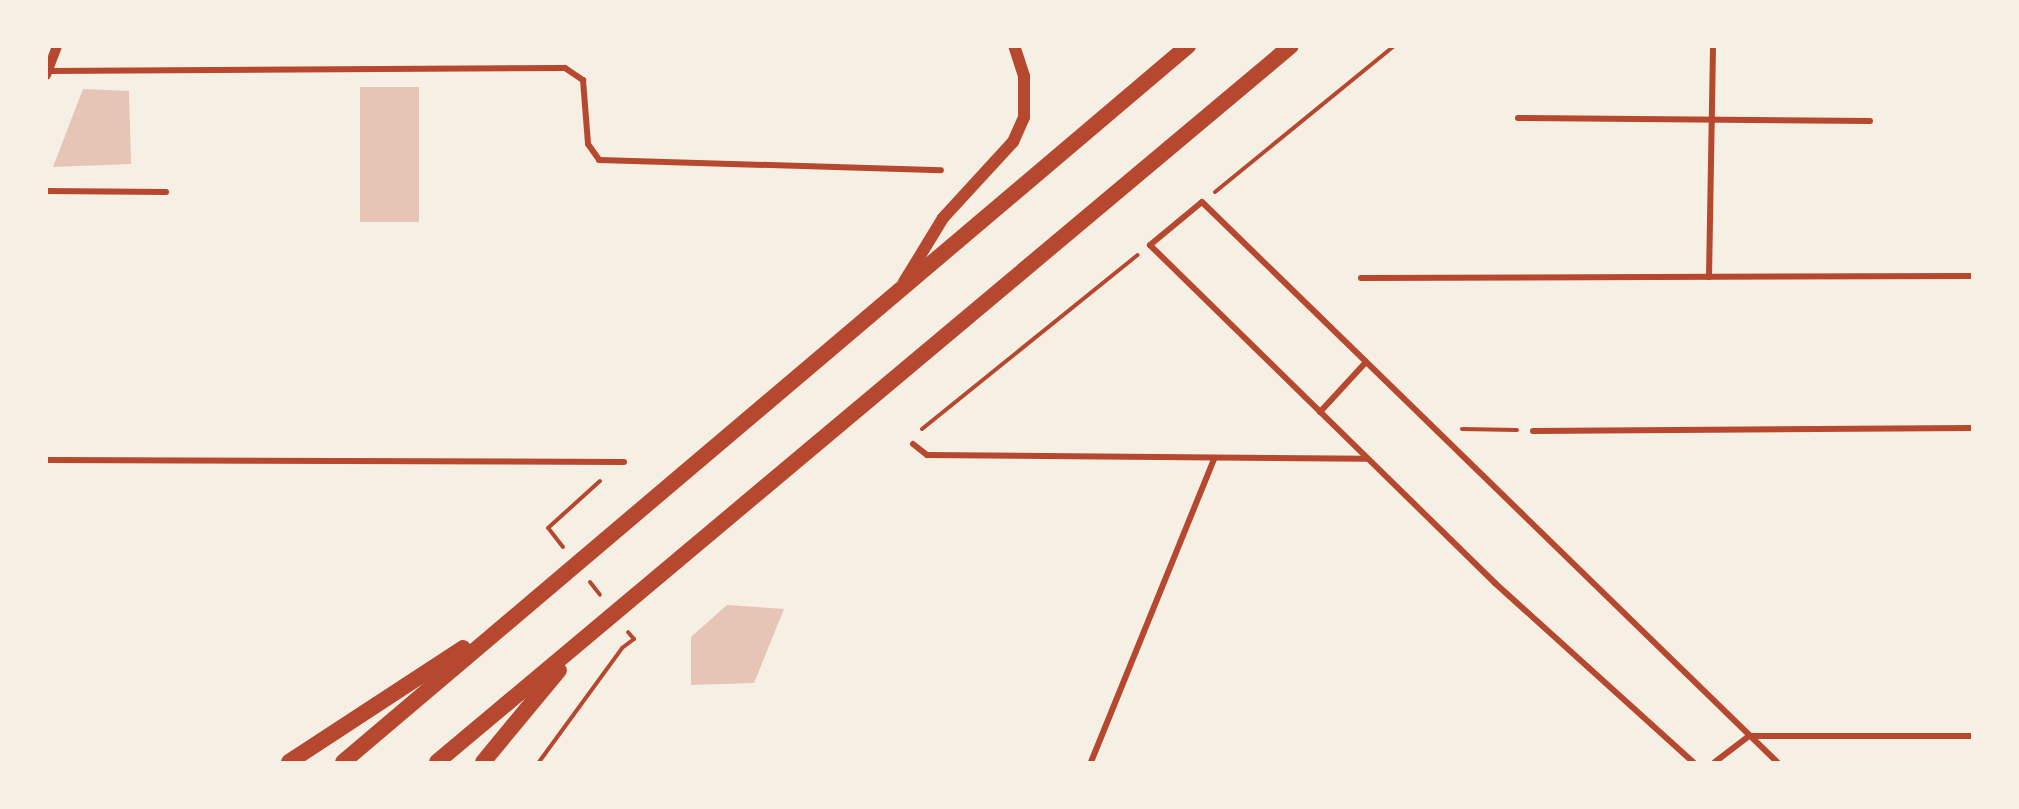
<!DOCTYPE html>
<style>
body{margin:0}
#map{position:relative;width:2019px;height:809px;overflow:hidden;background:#f6efe4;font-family:"Noto Sans",sans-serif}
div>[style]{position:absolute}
.building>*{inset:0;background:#e6c5b7;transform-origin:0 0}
.path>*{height:4px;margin:-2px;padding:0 2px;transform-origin:2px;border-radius:2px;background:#b5482f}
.minor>*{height:6px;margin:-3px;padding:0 3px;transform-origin:3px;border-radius:3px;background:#b5482f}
.tertiary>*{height:10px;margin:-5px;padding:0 5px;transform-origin:5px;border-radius:5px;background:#b5482f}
.secondary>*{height:12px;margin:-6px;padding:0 6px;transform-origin:6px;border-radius:6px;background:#b5482f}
.trunk>*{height:16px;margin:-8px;padding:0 8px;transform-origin:8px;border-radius:8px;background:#b5482f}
span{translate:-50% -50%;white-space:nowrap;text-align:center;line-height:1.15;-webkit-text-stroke:4.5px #f6efe4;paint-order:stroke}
.frame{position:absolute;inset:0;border:48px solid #f6efe4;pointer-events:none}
</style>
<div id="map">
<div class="building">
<i style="left:360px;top:87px;width:59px;height:135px"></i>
<i style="clip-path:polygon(83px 89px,129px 91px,131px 164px,53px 167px)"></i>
<i style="clip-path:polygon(727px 605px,784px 609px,754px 683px,691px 685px,691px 637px)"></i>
</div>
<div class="path">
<i style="left:1215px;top:192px;width:231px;rotate:-39.2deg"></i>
<i style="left:922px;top:429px;width:277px;rotate:-38.9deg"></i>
<i style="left:1462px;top:429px;width:55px;rotate:1deg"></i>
<i style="left:563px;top:547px;width:24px;rotate:-128deg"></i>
<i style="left:548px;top:528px;width:70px;rotate:-42.1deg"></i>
<i style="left:590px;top:582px;width:16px;rotate:52deg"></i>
<i style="left:539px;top:762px;width:141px;rotate:-53.9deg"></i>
<i style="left:622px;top:648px;width:15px;rotate:-37deg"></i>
<i style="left:634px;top:639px;width:9px;rotate:-131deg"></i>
</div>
<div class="minor">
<i style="left:48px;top:71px;width:517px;rotate:-0.33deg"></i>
<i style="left:565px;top:68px;width:22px;rotate:34deg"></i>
<i style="left:583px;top:80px;width:64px;rotate:85.5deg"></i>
<i style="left:588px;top:144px;width:19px;rotate:55deg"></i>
<i style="left:599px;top:160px;width:342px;rotate:1.7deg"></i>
<i style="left:1518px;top:118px;width:352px;rotate:0.5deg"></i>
<i style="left:46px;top:191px;width:120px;rotate:0.5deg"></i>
<i style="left:1709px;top:277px;width:231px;rotate:-89deg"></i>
<i style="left:1361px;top:278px;width:611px;rotate:-0.19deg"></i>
<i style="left:1320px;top:412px;width:67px;rotate:-47.4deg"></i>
<i style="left:1533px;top:431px;width:439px;rotate:-0.4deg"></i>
<i style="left:913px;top:444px;width:18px;rotate:38deg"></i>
<i style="left:927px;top:455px;width:440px;rotate:0.5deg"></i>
<i style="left:46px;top:460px;width:578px;rotate:0.2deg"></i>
<i style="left:1091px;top:762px;width:327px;rotate:-67.9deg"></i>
<i style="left:1693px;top:762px;width:267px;rotate:-137.9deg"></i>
<i style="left:1495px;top:583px;width:483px;rotate:-135.6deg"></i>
<i style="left:1150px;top:245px;width:67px;rotate:-39.6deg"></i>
<i style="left:1202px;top:202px;width:803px;rotate:44.24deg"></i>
<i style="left:1715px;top:762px;width:43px;rotate:-37.4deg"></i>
<i style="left:1749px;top:736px;width:223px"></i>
</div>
<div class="tertiary">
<i style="left:46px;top:75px;width:31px;rotate:-69deg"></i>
</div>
<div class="secondary">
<i style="left:904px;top:282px;width:75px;rotate:-58.6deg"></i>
<i style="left:943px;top:218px;width:103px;rotate:-47.4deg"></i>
<i style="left:1013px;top:142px;width:27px;rotate:-66deg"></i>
<i style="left:1024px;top:117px;width:41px;rotate:-90deg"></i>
<i style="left:1024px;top:76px;width:32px;rotate:-108deg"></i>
</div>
<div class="trunk">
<i style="left:289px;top:762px;width:208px;rotate:-33.2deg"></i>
<i style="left:343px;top:762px;width:1108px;rotate:-40.28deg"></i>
<i style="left:437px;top:762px;width:1114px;rotate:-39.98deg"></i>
<i style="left:483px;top:762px;width:119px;rotate:-50.4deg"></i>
</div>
<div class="frame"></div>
</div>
